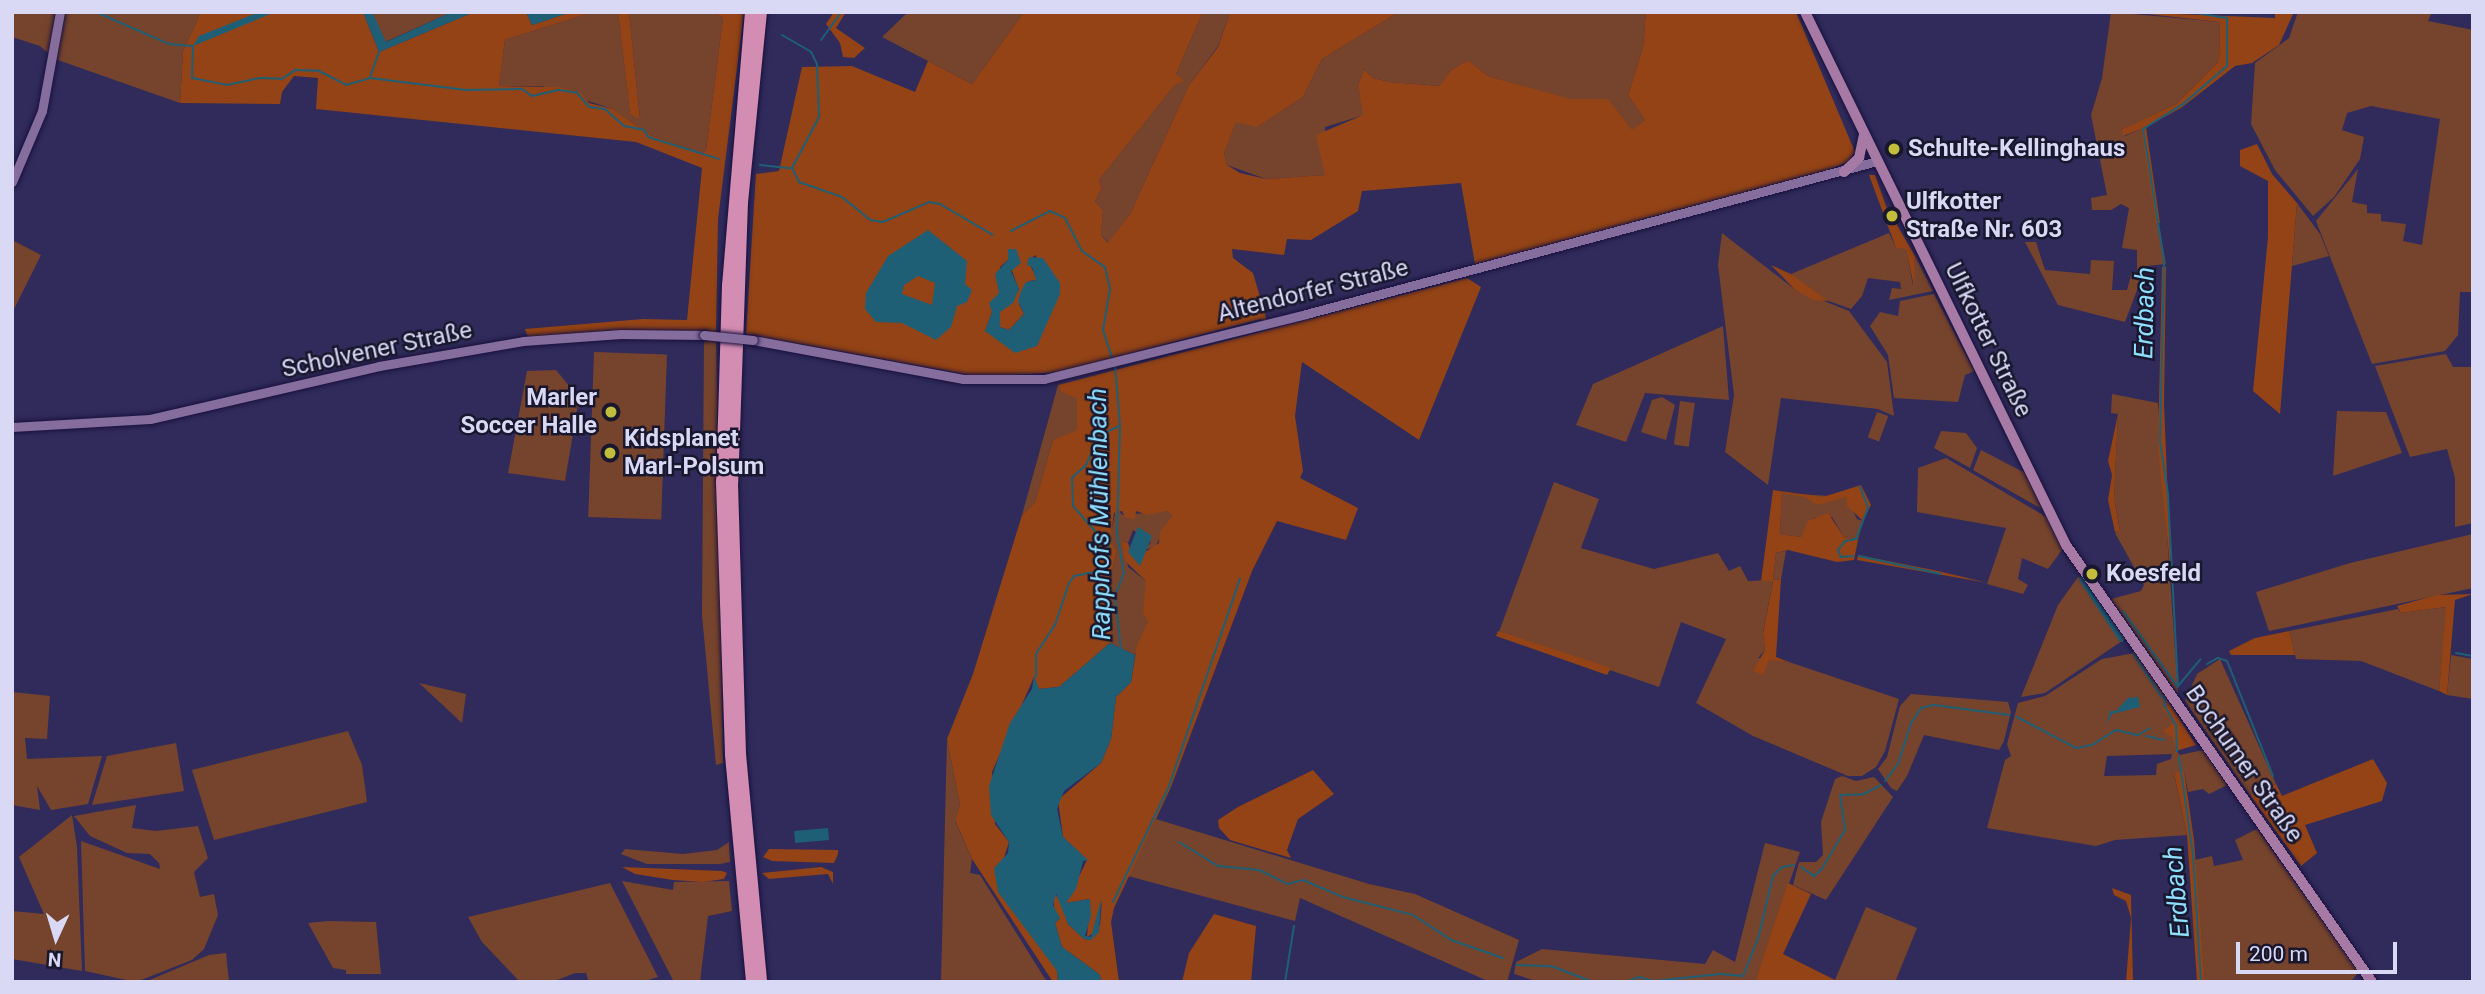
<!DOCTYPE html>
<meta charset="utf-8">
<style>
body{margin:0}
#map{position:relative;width:2485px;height:994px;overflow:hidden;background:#302b5a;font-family:Roboto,sans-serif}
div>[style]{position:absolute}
.green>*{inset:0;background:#76442c;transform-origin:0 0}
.forest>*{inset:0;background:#934315}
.water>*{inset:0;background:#1f5f76;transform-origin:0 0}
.stream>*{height:2px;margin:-1px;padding:0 1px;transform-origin:1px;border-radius:1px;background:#1f5f76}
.canal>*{height:5px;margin:-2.5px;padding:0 2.5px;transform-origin:2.5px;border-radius:2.5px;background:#1f5f76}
.roads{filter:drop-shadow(0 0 2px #19113e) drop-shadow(0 0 2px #19113e)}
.secondary>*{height:9px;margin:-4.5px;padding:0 4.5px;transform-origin:4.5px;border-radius:4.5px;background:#856d9d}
.primary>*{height:10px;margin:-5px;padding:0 5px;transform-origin:5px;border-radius:5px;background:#a77aa6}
.highway>*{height:12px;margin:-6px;padding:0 6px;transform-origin:6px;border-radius:6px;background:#d38cb2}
.bridges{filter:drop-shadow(0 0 2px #19113e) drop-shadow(0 0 2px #19113e)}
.secondary-bridge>*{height:9px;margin:-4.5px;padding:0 4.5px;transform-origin:4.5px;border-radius:4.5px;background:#856d9d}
.dots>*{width:19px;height:19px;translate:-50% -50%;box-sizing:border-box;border:4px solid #19172d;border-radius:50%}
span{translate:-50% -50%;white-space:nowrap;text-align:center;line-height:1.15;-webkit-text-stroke:5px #19172d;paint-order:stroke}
.poi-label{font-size:24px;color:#d9d9f6;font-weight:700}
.left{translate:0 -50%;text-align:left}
.right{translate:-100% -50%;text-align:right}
.street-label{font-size:24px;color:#d9d9f6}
.water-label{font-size:26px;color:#8ddeff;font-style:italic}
.frame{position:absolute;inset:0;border:14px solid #d9d9f6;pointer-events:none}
.north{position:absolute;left:21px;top:903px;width:70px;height:70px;-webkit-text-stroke:5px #19172d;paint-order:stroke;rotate:184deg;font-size:19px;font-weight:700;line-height:28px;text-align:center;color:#d9d9f6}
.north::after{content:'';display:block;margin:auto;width:24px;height:32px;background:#d9d9f6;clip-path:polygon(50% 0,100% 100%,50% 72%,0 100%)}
.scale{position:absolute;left:2236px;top:942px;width:161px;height:32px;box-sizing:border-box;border:4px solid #d9d9f6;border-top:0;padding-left:9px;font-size:21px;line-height:24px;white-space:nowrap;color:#d9d9f6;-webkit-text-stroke:5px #19172d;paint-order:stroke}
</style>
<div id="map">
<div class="green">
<i style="clip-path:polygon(12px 12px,201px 12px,183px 51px,180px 103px,55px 59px,40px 46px,12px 37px)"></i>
<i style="clip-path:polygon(372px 12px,452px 12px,385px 42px)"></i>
<i style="clip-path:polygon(593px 12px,618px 12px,630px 113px,640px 118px,629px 12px,713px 12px,723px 18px,706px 150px,702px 153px,650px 135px,613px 109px,542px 86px,499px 86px,505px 40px)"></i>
<i style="clip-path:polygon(908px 12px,1024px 12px,972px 84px,882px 37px)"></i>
<i style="clip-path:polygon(1203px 12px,1230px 12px,1218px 46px,1189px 85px,1130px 214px,1109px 243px,1101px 235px,1103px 210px,1095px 201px,1102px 188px,1099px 180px,1175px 85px,1183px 81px,1176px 74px)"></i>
<i style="clip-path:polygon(1399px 12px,1646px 12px,1643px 47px,1628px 95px,1645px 120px,1632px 131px,1607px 99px,1570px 100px,1488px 76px,1468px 60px,1451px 70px,1441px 86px,1390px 82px,1373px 78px,1364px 69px,1358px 85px,1364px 115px,1325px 127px,1325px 175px,1266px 179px,1227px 165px,1224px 153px,1236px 121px,1258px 126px,1303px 97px,1322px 59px)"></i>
<i style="clip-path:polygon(2111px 12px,2220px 22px,2219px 61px,2176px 104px,2122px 129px,2125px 136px,2141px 129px,2166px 264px,2146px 266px,2125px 322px,2058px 305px,2025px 242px,2036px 242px,2045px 270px,2090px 274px,2091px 260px,2114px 261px,2112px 290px,2127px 290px,2132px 272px,2137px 272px,2137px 250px,2122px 248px,2129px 208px,2121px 204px,2111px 210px,2092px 210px,2091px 198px,2107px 195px,2091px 115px,2102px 78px)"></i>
<i style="clip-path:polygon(2298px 12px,2432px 12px,2428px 21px,2473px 30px,2473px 292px,2460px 292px,2458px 335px,2445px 351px,2372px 364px,2316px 221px,2358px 169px,2352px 202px,2367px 205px,2367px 213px,2381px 214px,2381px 221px,2406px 224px,2403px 241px,2422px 245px,2440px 119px,2371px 106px,2347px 113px,2342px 130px,2364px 137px,2360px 159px,2334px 197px,2313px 216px,2275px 170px,2251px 124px,2255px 63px,2289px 38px)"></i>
<i style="clip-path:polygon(2297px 203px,2320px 234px,2329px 256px,2292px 266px)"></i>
<i style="clip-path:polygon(1722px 233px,1794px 289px,1849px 311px,1887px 362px,1894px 416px,1878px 409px,1781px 398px,1768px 485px,1725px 452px,1734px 395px,1718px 265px)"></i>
<i style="clip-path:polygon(1889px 233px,1896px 248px,1906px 248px,1913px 286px,1915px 256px,1933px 291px,1889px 300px,1892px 288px,1901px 289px,1900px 282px,1868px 278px,1862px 296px,1851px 309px,1815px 296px,1791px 274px)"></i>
<i style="clip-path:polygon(12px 240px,41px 255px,13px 311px,12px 311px)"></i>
<i style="clip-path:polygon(1934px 294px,1974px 371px,1965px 375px,1958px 402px,1894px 398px,1888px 355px,1870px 326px,1880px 312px,1898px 316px,1900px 301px)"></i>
<i style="clip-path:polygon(1723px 326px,1729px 400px,1645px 393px,1626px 442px,1576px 425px,1593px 384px)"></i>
<i style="clip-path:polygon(704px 339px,716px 340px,723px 763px,716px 765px,702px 615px)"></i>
<i style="left:594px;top:352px;width:73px;height:165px;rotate:2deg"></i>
<i style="clip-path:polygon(2446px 354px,2453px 367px,2473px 367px,2473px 523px,2455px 527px,2455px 478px,2447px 449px,2410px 457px,2375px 366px)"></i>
<i style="clip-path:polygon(556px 370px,579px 398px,565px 481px,508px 473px,527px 371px)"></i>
<i style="clip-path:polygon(1058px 385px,1061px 392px,1077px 397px,1077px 431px,1053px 440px,1035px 502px,1022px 515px)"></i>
<i style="clip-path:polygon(2112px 394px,2158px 403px,2178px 694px,2111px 599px,2141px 591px,2144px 585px,2115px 533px,2120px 530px,2114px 498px,2118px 414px,2111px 413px)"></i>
<i style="clip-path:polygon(1662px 397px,1675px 405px,1666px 440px,1641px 432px,1652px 400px)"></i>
<i style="left:1680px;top:401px;width:15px;height:44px;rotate:8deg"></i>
<i style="clip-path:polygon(2337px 411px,2386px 412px,2402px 453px,2333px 476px)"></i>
<i style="left:1877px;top:412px;width:12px;height:27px;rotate:20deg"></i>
<i style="clip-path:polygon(1941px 431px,1966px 433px,1977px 448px,1970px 468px,1934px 448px)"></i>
<i style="clip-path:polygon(1981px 450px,2025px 473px,2042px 509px,1973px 470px)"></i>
<i style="clip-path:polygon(1946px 458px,2048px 518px,2064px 547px,2048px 569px,2022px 558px,2018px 579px,2028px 585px,2023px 594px,1987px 584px,2006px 528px,1917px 512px,1918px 468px)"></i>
<i style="clip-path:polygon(1554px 482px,1599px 499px,1581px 548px,1654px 569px,1718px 553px,1729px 571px,1740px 566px,1748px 581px,1773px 580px,1776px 553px,1786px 551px,1781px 579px,1773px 580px,1763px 632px,1765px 650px,1758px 658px,1789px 662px,1899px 699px,1885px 751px,1876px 767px,1862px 776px,1848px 776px,1753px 736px,1696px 703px,1726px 639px,1681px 622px,1659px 687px,1499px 632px)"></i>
<i style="clip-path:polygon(1782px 493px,1846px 497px,1857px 519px,1863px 521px,1858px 540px,1844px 537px,1832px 517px,1814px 518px,1801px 537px,1780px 534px)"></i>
<i style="clip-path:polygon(1116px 509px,1123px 515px,1167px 511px,1172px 516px,1155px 547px,1144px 550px,1151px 542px,1133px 530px,1128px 543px,1123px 541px,1128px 567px,1146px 581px,1148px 623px,1135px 655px,1110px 643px,1110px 579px,1117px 551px,1109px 542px)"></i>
<i style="clip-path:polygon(2473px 534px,2473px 588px,2269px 631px,2256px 592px,2350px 563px)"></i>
<i style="clip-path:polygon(2078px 577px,2082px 578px,2125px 639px,2045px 693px,2021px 697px,2058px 605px)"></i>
<i style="clip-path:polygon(2447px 607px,2439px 691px,2361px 661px,2296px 659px,2289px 631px,2398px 609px,2401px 613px)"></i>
<i style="clip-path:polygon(evenodd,2135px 653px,2170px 704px,2164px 709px,2174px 723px,2176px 751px,2180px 755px,2203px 750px,2227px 785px,2209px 794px,2203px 789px,2188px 792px,2184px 771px,2174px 774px,2187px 835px,2115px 840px,2096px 846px,1987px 828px,2005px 760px,2011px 756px,2007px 744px,2018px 703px,2045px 696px,2102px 659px,2135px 653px,2172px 754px,2171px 759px,2157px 764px,2156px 775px,2104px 776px,2107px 756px,2172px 754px)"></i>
<i style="clip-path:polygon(2451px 655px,2473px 659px,2473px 699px,2447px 695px)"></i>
<i style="clip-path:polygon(2220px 659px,2276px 784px,2250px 795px,2185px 701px,2197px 674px)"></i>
<i style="clip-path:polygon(419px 683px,466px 694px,462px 723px)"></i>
<i style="clip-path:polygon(12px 692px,50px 696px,47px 739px,25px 738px,27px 759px,102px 756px,88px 804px,51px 810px,37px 786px,40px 810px,12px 805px)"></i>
<i style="clip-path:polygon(1911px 694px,2008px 702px,2011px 712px,2004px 741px,1999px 750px,1924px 735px,1907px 776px,1897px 791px,1891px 788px,1878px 769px,1887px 757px,1900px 706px)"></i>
<i style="clip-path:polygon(348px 731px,362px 765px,367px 802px,214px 840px,192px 770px)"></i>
<i style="clip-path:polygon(947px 739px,960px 805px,955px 821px,972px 859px,970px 873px,980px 875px,1047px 982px,941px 982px)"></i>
<i style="clip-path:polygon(176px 743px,184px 791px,92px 805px,107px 756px)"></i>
<i style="clip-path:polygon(1842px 776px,1856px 781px,1874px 777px,1893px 797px,1826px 900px,1793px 885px,1799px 862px,1816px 862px,1823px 855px,1821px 822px,1835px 779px)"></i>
<i style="clip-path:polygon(136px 805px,132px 828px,156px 831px,198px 826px,208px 858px,194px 872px,200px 897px,214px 894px,218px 915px,204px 949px,192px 960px,136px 982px,85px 971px,81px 841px,160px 869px,159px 863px,150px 854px,127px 853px,90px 836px,74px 816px)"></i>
<i style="clip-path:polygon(72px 815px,77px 847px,82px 971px,12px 959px,12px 911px,44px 914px,19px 857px)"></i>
<i style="clip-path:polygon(1156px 819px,1369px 884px,1415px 894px,1519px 940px,1507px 982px,1490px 982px,1300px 898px,1295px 921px,1128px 876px)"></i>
<i style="clip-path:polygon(2257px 829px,2359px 972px,2350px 982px,2205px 982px,2195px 860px,2212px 856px,2214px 866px,2243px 860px,2235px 840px)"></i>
<i style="clip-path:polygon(729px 842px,730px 862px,720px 864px,647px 864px,621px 854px,625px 849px,683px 854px,717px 850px)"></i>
<i style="clip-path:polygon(1765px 843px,1800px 852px,1755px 982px,1539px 982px,1514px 974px,1516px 962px,1542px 949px,1705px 964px,1713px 950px,1735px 962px)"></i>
<i style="clip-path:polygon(622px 881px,673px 890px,674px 882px,729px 881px,732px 911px,708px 916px,700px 982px,674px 982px)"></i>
<i style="clip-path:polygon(610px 883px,658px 977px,641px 982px,589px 982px,586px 973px,575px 973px,552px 982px,520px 982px,482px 942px,468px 917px)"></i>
<i style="clip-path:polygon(1866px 907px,1917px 928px,1895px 982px,1835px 980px)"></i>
<i style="clip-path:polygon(328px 921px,376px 922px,381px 974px,346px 974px,346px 970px,333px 968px,308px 923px)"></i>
<i style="clip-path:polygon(226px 953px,229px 982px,145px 982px,209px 955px)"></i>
</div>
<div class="forest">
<i style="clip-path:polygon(201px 12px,363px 12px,379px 52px,474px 12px,526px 12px,532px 25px,571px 12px,593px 12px,505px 40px,499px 86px,559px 87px,581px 93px,589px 103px,613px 109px,650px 135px,702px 153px,706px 150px,723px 18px,713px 12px,744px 12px,718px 219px,716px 332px,614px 330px,528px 337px,525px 329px,643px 319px,687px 320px,702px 168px,636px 142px,316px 109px,318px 78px,294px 76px,282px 92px,280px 104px,180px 103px,183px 51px)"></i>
<i style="clip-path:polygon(618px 12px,629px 12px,640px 119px,630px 114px)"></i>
<i style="clip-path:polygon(834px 12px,846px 12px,836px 28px,865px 48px,854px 58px,843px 57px,840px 43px,826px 24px)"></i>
<i style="clip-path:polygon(evenodd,1024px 12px,1203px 12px,1176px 74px,1184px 81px,1175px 85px,1099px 180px,1102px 188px,1095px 201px,1103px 210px,1101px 235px,1108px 243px,1130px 214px,1189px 85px,1218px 47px,1230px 12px,1399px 12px,1322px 59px,1303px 97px,1257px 127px,1236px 122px,1224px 153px,1227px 165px,1240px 173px,1266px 179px,1325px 175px,1316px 135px,1363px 115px,1358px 85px,1364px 69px,1373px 78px,1390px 82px,1440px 86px,1451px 70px,1468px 60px,1488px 76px,1570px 99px,1608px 99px,1632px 130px,1645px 120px,1628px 95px,1643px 47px,1646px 12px,1796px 12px,1855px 152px,1848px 162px,1830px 169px,1475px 264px,1461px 183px,1362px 191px,1358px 211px,1311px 240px,1287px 239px,1284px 255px,1232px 249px,1233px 258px,1253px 273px,1267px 321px,1260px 319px,1060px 372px,981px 377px,746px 334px,756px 174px,779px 171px,802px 67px,852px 66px,915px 92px,928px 61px,972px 84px,1024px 12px,1036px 255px,1042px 331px,1037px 346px,985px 331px,999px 293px,1000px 267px,1008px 260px,1019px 290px,1000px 312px,1000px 327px,1009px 330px,1024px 314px,1019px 304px,1029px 281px,1037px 280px,1028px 260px,1036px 255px)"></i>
<i style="clip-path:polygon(2129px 12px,2275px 18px,2275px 12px,2294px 12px,2279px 45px,2252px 63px,2235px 66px,2181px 108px,2146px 127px,2160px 223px,2156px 223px,2141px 129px,2123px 136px,2122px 129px,2176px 104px,2219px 61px,2220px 22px)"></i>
<i style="clip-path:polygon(2257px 144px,2272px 174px,2297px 203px,2280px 414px,2253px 391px,2268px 237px,2268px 181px,2240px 166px,2240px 150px)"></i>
<i style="clip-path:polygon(1875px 175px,1886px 206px,1915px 256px,1914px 287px,1906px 249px,1896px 248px,1869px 175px)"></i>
<i style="clip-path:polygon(1771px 265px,1791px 274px,1828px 301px,1813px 300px,1794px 289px)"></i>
<i style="clip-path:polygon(2162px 267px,2166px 267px,2164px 404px,2171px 575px,2158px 447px)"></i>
<i style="clip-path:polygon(1467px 278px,1481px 287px,1419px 440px,1302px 362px,1295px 416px,1303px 471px,1300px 478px,1358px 508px,1346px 540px,1277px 521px,1252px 571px,1171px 787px,1114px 908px,1111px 922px,1119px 982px,1102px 982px,1099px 974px,1062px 947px,1055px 923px,1060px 918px,1054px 910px,1054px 894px,1061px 900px,1068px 924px,1084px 939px,1091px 940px,1100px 925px,1102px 900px,1095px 932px,1087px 937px,1090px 899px,1066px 903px,1087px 860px,1063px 837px,1058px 800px,1101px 763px,1111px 739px,1116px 697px,1131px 682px,1137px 645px,1148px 622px,1143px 612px,1146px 581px,1125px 561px,1122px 541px,1128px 543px,1133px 557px,1140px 555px,1159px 543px,1160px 532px,1172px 516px,1167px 511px,1148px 515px,1136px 511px,1135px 519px,1125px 517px,1122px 511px,1114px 513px,1110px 542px,1117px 551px,1110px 579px,1110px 643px,1059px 687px,1039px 689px,1034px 677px,992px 772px,995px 824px,1009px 842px,1003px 861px,1057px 971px,1058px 982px,1053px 982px,972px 859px,955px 820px,960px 805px,947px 739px,973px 674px,1022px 515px,1035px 502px,1053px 440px,1077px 430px,1077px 398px,1061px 392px,1058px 385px)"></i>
<i style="clip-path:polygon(2118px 414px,2114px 498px,2120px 531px,2115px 532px,2108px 500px,2112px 475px,2108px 461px)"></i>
<i style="clip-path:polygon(1861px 485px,1871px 505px,1863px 521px,1847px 506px,1846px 497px,1818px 505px,1805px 497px,1782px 493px,1780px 534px,1801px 537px,1808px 521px,1828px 513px,1844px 537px,1858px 540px,1854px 560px,1837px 562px,1788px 550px,1776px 553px,1773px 580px,1781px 579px,1776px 657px,1789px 662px,1769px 660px,1763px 675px,1753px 671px,1765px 650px,1763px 633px,1773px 581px,1761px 581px,1773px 490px,1823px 497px)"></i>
<i style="clip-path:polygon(1858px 555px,1938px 571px,1988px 583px,1857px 560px)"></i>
<i style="clip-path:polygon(2473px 594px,2455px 600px,2447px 695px,2439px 691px,2446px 607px,2401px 613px,2397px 606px,2437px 595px)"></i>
<i style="clip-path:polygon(1498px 631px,1541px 645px,1611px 668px,1607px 675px,1496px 636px)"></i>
<i style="clip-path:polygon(2289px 631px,2295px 655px,2231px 655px,2229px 651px,2255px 638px)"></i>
<i style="clip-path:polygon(2170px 704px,2196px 745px,2176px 751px,2173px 738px,2163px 731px,2174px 723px,2163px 709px)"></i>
<i style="clip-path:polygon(2373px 759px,2387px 783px,2382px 801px,2305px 825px,2317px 853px,2301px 866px,2250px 795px,2276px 784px,2282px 796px)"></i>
<i style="clip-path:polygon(1313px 770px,1334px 794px,1298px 819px,1287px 850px,1291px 858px,1230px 840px,1219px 828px,1218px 820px,1238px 807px)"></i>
<i style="clip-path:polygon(2184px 771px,2194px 840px,2205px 982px,2197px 982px,2187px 835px,2174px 773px)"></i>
<i style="clip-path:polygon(769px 849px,838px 850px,838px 854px,834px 863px,772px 861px,763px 857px)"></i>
<i style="clip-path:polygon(622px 867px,722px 871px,727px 873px,724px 879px,703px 882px,673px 880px,635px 874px)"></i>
<i style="clip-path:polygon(821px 867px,833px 872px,833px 884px,828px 874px,769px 879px,762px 873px)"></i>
<i style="clip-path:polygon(1788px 883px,1811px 894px,1783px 954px,1839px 982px,1755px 982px)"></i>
<i style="clip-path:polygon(2112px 888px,2131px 895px,2133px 982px,2126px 982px,2131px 918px,2126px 901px,2114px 895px)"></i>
<i style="clip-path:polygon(1214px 914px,1256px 926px,1251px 982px,1182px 982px,1189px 953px)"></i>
</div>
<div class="water">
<i style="clip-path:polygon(259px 12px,275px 12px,193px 46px,199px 36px)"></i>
<i style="clip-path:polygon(363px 12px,372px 12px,386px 42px,452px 12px,474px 12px,379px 52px)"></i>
<i style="clip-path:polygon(526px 12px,571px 12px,532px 25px)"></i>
<i style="clip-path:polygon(evenodd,928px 230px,967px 261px,965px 284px,972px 290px,967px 302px,957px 306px,951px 327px,936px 340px,902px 323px,876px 322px,865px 309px,866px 293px,888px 256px,928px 230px,918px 276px,935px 283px,932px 305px,902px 294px,904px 285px,918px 276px)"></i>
<i style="clip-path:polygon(1008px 249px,1016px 249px,1021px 263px,1011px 271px,1019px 289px,1013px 303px,1000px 312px,1000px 327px,1009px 330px,1024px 314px,1018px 301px,1021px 291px,1026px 282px,1036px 280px,1032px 267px,1027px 265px,1029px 257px,1043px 258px,1060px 283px,1060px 294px,1037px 346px,1015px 353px,985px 331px,992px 312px,989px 303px,999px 293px,995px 274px,1008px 260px)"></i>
<i style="clip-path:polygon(1138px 527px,1152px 536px,1140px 566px,1128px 552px)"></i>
<i style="clip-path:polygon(1110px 643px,1135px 655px,1131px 682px,1116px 697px,1111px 739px,1101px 763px,1064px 791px,1057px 809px,1063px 837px,1088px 860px,1083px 861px,1076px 889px,1066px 903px,1090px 899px,1091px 916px,1085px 936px,1091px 937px,1101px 899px,1099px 932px,1091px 940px,1084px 939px,1068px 924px,1056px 894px,1053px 905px,1060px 918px,1055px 923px,1062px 947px,1099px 974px,1102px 982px,1058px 982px,1057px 971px,998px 892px,994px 868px,1008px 853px,1009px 842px,991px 815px,989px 786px,1010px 723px,1032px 689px,1034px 676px,1039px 689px,1059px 687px)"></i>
<i style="clip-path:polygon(2138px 697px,2140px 707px,2112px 714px,2106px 725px,2110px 711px,2116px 711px,2128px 698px)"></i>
<i style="left:828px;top:828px;width:12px;height:34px;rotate:85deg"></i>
</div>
<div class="stream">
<i style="left:96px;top:12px;width:80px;rotate:23.7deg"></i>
<i style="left:169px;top:44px;width:24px;rotate:5deg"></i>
<i style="left:193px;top:46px;width:32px;rotate:92deg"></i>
<i style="left:192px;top:78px;width:36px;rotate:11deg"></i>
<i style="left:227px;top:85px;width:33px;rotate:-12deg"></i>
<i style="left:259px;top:78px;width:23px;rotate:2deg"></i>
<i style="left:282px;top:79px;width:16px;rotate:-35deg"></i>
<i style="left:295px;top:70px;width:24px;rotate:2deg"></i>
<i style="left:319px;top:71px;width:30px;rotate:27deg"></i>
<i style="left:346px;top:85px;width:25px;rotate:-16deg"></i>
<i style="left:370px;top:78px;width:97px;rotate:7.1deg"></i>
<i style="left:466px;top:90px;width:56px;rotate:-1deg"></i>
<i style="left:522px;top:89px;width:12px;rotate:35deg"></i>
<i style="left:532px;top:96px;width:28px;rotate:-13deg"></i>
<i style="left:559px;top:90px;width:18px;rotate:9deg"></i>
<i style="left:577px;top:93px;width:18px;rotate:49deg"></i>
<i style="left:589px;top:107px;width:16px;rotate:7deg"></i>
<i style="left:605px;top:109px;width:25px;rotate:42deg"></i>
<i style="left:624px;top:126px;width:20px;rotate:11deg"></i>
<i style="left:644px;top:130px;width:8px;rotate:60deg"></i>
<i style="left:648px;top:137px;width:74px;rotate:17.2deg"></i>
<i style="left:782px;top:35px;width:34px;rotate:30deg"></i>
<i style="left:811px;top:52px;width:13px;rotate:63deg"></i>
<i style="left:817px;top:64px;width:53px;rotate:87.8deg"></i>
<i style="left:819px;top:117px;width:58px;rotate:117.9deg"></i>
<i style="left:792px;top:168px;width:16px;rotate:63deg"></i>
<i style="left:799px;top:182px;width:46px;rotate:19.2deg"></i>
<i style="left:842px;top:197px;width:36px;rotate:39deg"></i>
<i style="left:870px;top:220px;width:13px;rotate:9deg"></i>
<i style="left:883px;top:222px;width:50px;rotate:-23.5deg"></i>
<i style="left:929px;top:202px;width:11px;rotate:10deg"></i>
<i style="left:940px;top:204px;width:61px;rotate:30.3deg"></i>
<i style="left:821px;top:40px;width:34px;rotate:-54deg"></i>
<i style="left:370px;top:77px;width:27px;rotate:-70deg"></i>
<i style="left:760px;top:165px;width:30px;rotate:6deg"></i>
<i style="left:1011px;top:231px;width:44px;rotate:-27.1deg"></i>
<i style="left:1050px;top:211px;width:17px;rotate:25deg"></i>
<i style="left:1065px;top:218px;width:37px;rotate:63deg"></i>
<i style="left:1082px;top:251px;width:28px;rotate:35deg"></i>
<i style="left:1105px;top:267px;width:23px;rotate:77deg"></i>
<i style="left:1110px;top:289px;width:42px;rotate:99.7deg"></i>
<i style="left:1103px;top:330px;width:28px;rotate:72deg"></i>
<i style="left:1115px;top:365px;width:61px;rotate:85.3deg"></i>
<i style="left:1120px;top:426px;width:108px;rotate:91.6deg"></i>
<i style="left:1117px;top:534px;width:40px;rotate:80deg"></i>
<i style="left:1124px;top:573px;width:24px;rotate:112deg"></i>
<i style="left:1115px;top:595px;width:55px;rotate:83.8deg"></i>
<i style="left:1853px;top:556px;width:12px;rotate:175deg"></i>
<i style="left:1841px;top:557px;width:8px;rotate:-113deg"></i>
<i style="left:1838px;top:550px;width:11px;rotate:-52deg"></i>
<i style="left:1845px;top:541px;width:11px;rotate:-10deg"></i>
<i style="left:1856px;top:539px;width:34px;rotate:-69deg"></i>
<i style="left:1868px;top:507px;width:22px;rotate:-112deg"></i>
<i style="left:1859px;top:556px;width:84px;rotate:12.4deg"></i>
<i style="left:2123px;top:611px;width:92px;rotate:54.2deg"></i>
<i style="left:2456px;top:653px;width:17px;rotate:10deg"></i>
<i style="left:2134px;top:655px;width:51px;rotate:56.9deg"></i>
<i style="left:2207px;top:664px;width:13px;rotate:-29deg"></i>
<i style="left:2218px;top:658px;width:9px;rotate:18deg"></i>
<i style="left:2227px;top:661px;width:124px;rotate:68.2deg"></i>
<i style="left:1036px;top:677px;width:23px;rotate:-90deg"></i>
<i style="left:1036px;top:654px;width:35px;rotate:-57deg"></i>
<i style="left:1055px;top:625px;width:44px;rotate:-71.6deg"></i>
<i style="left:1069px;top:583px;width:9px;rotate:-54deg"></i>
<i style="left:1074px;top:576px;width:31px;rotate:-11deg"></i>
<i style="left:1104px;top:570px;width:15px;rotate:-70deg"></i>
<i style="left:1109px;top:556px;width:9px;rotate:-90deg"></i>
<i style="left:1109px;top:547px;width:55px;rotate:-131.3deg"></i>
<i style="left:1073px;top:506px;width:28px;rotate:-92deg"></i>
<i style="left:1072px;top:478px;width:19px;rotate:-43deg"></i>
<i style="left:1086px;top:465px;width:33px;rotate:-65deg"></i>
<i style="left:1100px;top:435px;width:21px;rotate:-25deg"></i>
<i style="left:2178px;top:686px;width:35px;rotate:-50deg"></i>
<i style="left:2178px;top:687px;width:193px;rotate:-93deg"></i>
<i style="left:2168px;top:494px;width:53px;rotate:-98.7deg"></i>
<i style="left:2160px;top:442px;width:182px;rotate:-88.7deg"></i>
<i style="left:2164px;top:260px;width:133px;rotate:-99.1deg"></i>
<i style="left:2143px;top:129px;width:47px;rotate:-32deg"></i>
<i style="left:2183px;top:104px;width:58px;rotate:-40.8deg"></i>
<i style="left:2227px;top:66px;width:48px;rotate:-90deg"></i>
<i style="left:2227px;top:18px;width:36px;rotate:-171deg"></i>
<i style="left:2165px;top:696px;width:9px;rotate:96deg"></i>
<i style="left:2164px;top:705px;width:23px;rotate:59deg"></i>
<i style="left:2176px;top:725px;width:26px;rotate:88deg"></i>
<i style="left:2017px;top:717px;width:67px;rotate:27.7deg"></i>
<i style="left:2076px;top:748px;width:16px;rotate:-11deg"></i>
<i style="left:2092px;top:745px;width:28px;rotate:-32deg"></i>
<i style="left:2116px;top:730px;width:23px;rotate:13deg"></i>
<i style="left:2138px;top:735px;width:14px;rotate:-30deg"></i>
<i style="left:2146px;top:736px;width:18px;rotate:13deg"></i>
<i style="left:2179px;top:757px;width:98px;rotate:81.8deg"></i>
<i style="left:2193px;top:854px;width:128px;rotate:86.4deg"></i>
<i style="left:1885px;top:781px;width:21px;rotate:-53deg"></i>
<i style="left:1898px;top:764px;width:43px;rotate:-72.4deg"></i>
<i style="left:1911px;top:723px;width:18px;rotate:-56deg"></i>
<i style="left:1921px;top:708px;width:13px;rotate:-13deg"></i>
<i style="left:1934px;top:705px;width:76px;rotate:7.6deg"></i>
<i style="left:1179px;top:842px;width:46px;rotate:31.6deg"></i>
<i style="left:1218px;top:866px;width:41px;rotate:5.6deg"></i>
<i style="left:1259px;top:870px;width:32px;rotate:26deg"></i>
<i style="left:1288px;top:884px;width:16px;rotate:-15deg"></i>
<i style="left:1303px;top:880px;width:43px;rotate:23deg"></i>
<i style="left:1343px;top:897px;width:72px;rotate:14.4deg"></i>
<i style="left:1413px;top:915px;width:45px;rotate:33.3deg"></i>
<i style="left:1451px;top:940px;width:55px;rotate:19.1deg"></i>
<i style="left:1801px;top:867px;width:16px;rotate:35deg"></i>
<i style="left:1814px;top:876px;width:9px;rotate:-41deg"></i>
<i style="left:1821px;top:870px;width:47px;rotate:-59deg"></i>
<i style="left:1845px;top:830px;width:35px;rotate:-98deg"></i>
<i style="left:1840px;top:795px;width:24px;rotate:-2deg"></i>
<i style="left:1864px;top:794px;width:19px;rotate:-28deg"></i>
<i style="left:1113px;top:902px;width:129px;rotate:-64.2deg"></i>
<i style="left:1169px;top:786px;width:219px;rotate:-71.1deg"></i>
<i style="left:1517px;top:965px;width:34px;rotate:2deg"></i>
<i style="left:1551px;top:966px;width:45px;rotate:20.9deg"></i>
<i style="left:1285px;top:982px;width:57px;rotate:-80.9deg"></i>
<i style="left:1627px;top:982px;width:12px;rotate:-24deg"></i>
<i style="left:1638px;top:977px;width:16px;rotate:14deg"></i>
<i style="left:1654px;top:981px;width:67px;rotate:-6deg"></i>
<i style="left:1721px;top:974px;width:22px;rotate:5deg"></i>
<i style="left:1743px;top:976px;width:40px;rotate:-68deg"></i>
<i style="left:1758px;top:939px;width:65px;rotate:-76.6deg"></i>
<i style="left:1773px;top:876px;width:13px;rotate:-45deg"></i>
<i style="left:1782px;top:867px;width:12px;rotate:-9deg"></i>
</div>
<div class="canal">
<i style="left:2081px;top:579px;width:72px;rotate:56.3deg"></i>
</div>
<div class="roads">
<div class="secondary">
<i style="left:12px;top:182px;width:77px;rotate:-67.1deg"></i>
<i style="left:42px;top:111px;width:101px;rotate:-79.7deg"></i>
<i style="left:753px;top:340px;width:214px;rotate:10.5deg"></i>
<i style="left:963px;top:379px;width:81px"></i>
<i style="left:1044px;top:379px;width:270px;rotate:-13.9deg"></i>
<i style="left:1306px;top:314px;width:591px;rotate:-15deg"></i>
<i style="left:12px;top:427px;width:138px;rotate:-3.3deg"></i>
<i style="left:150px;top:419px;width:235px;rotate:-13deg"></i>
<i style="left:379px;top:366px;width:146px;rotate:-9.8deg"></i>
<i style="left:523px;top:341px;width:98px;rotate:-4.1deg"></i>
<i style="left:621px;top:334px;width:83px;rotate:0.7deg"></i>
</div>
<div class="primary">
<i style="left:1805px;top:12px;width:593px;rotate:63.91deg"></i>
<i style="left:2066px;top:545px;width:533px;rotate:55deg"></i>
<i style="left:1844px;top:172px;width:21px;rotate:-43deg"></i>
<i style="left:1859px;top:158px;width:24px;rotate:-78deg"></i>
</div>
<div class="highway">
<i style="left:751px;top:12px;width:274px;rotate:94.8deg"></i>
<i style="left:728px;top:285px;width:197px;rotate:91.7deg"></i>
<i style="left:722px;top:482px;width:273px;rotate:88.1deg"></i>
<i style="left:731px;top:755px;width:228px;rotate:84.7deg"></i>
<i style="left:761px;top:12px;width:191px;rotate:95.7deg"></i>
<i style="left:742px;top:202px;width:282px;rotate:92deg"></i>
<i style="left:732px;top:484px;width:270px;rotate:88.3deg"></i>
<i style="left:740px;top:754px;width:229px;rotate:84.7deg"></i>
</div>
</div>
<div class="bridges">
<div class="secondary-bridge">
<i style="left:704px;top:335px;width:49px;rotate:5.8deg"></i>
</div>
</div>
<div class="dots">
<i style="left:1894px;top:149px;background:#c3bd3e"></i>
<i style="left:1892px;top:216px;background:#c3bd3e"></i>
<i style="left:611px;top:412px;background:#c3bd3e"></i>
<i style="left:610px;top:453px;background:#c3bd3e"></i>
<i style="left:2092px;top:574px;background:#c3bd3e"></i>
</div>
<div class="poi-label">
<span class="left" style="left:1908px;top:149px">Schulte-Kellinghaus</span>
<span class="left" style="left:1906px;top:216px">Ulfkotter<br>Straße Nr. 603</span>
<span class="right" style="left:597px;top:412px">Marler<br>Soccer Halle</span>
<span class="left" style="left:624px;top:453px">Kidsplanet<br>Marl-Polsum</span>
<span class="left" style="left:2106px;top:574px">Koesfeld</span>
</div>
<div class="street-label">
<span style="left:1313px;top:291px;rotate:-14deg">Altendorfer Straße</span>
<span style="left:1988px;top:340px;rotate:64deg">Ulfkotter Straße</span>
<span style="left:377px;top:350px;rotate:-12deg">Scholvener Straße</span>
<span style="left:2244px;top:764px;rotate:55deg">Bochumer Straße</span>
</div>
<div class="water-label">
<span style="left:2145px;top:313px;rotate:-89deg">Erdbach</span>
<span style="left:1100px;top:514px;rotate:-91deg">Rapphofs Mühlenbach</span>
<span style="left:2177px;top:892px;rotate:-95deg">Erdbach</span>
</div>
<div class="frame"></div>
<div class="north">N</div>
<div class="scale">200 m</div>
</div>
